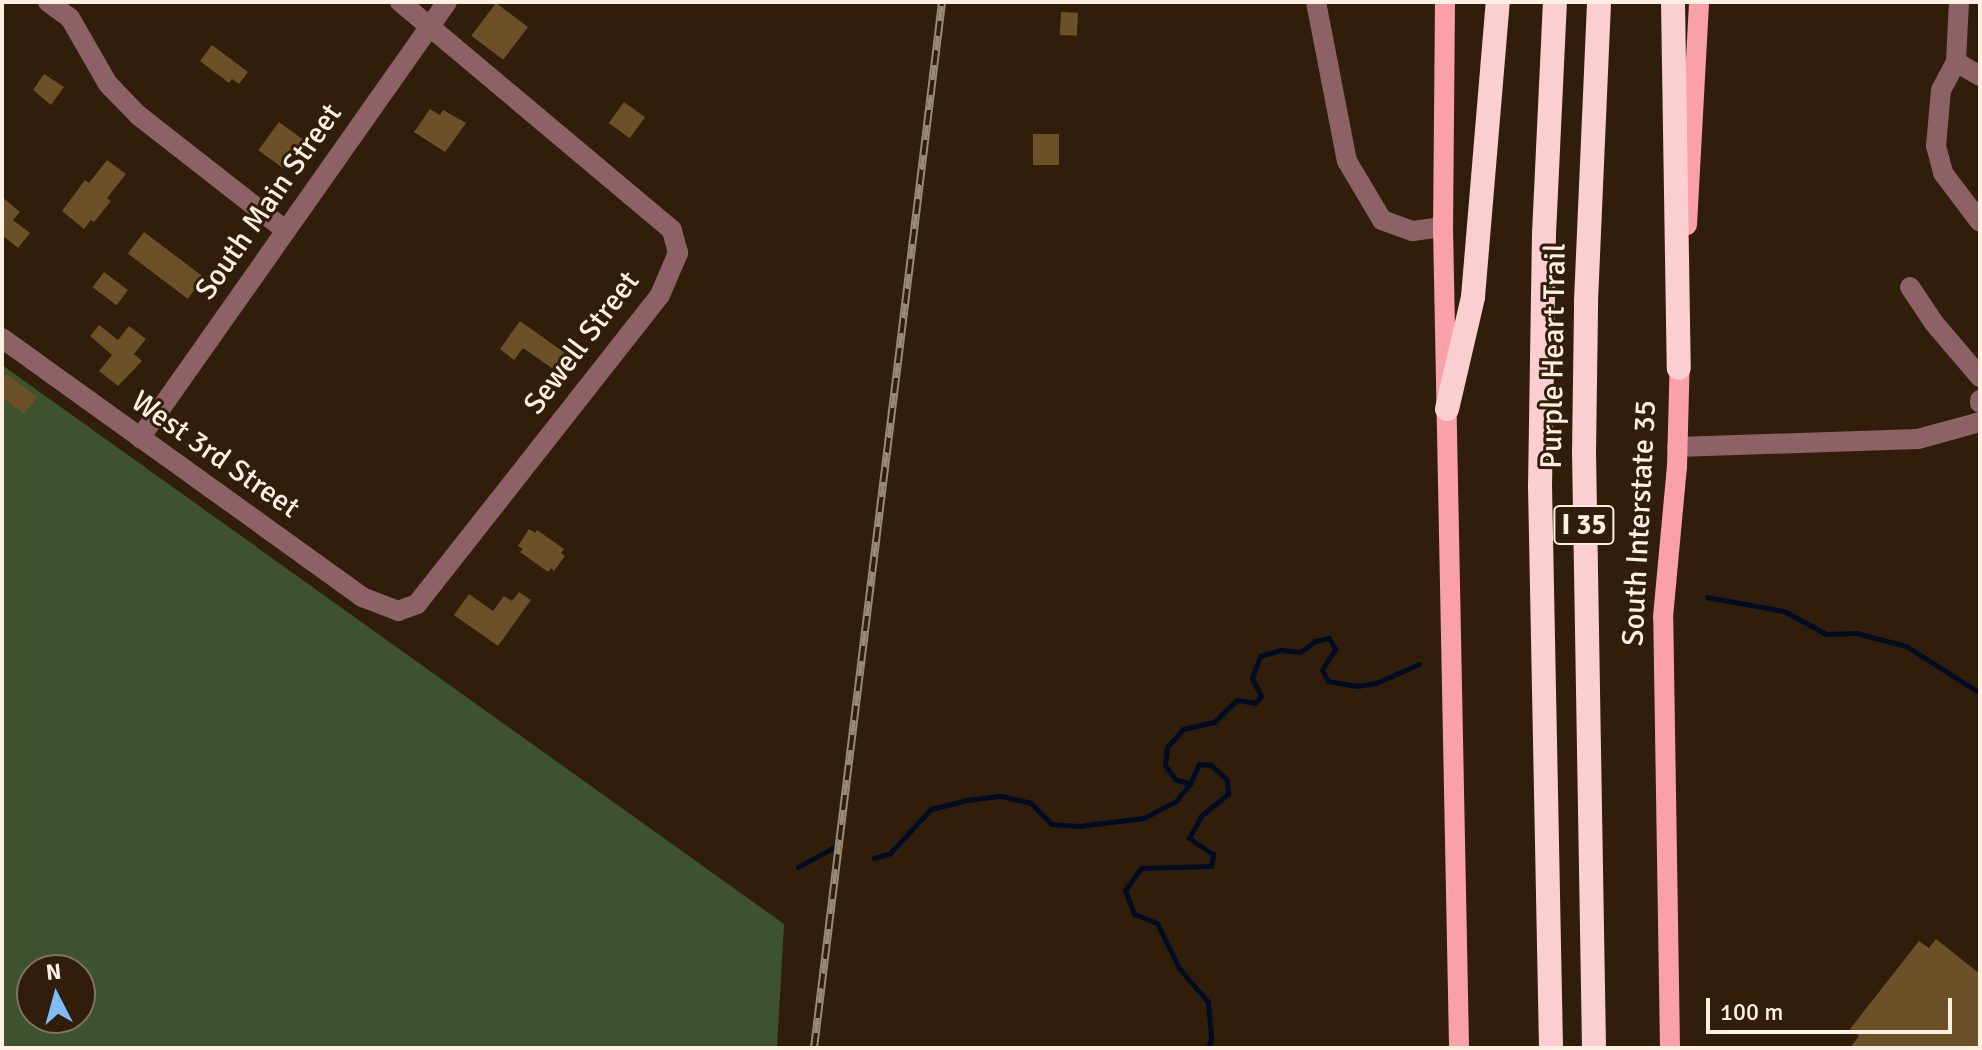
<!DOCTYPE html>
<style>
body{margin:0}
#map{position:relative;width:1982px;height:1050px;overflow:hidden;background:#311e0a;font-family:Signika,sans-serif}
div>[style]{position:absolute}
.green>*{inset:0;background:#3d532e}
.stream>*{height:5px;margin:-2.5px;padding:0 2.5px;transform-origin:2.5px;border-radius:2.5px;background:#000c21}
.building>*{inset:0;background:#6b5028;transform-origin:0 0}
.minor>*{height:20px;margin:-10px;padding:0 10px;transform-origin:10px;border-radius:10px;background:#8d6266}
.major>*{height:20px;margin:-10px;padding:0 10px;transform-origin:10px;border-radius:10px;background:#f9a0a9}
.highway>*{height:24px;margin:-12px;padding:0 12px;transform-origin:12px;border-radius:12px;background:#fbcfd2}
.rail>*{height:8px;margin-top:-4px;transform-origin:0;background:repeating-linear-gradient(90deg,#311e0a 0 15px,#998978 0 30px);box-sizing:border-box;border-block:2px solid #998978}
span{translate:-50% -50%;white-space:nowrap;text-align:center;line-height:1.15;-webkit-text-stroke:6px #311e0a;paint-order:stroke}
.shield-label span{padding:2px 6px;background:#311e0a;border:2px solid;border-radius:6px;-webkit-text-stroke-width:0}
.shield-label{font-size:28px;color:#fef1e4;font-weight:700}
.street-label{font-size:30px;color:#fef1e4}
.frame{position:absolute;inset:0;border:4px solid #fef1e4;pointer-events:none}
.north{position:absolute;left:16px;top:954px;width:80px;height:80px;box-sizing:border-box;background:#311e0a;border:2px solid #837261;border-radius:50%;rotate:354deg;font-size:22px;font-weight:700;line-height:32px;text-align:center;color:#fef1e4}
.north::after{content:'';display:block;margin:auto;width:28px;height:36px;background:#81bcfa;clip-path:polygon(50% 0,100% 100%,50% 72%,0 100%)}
.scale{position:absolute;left:1706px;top:998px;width:246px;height:36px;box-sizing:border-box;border:4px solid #fef1e4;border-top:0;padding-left:10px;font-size:24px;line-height:28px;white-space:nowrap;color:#fef1e4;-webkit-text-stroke:6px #311e0a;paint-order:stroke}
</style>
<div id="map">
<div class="green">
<i style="clip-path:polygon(evenodd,2px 365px,784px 924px,777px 1048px,2px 1048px,2px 365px,32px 970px,80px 970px,80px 1018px,32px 1018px,32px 970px)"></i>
</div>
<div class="stream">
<i style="left:1707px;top:597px;width:78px;rotate:10.3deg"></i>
<i style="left:1784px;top:611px;width:48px;rotate:28.7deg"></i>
<i style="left:1826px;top:634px;width:30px;rotate:-2deg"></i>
<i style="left:1856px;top:633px;width:52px;rotate:14.6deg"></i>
<i style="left:1906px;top:646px;width:88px;rotate:32.4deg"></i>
<i style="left:1190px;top:784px;width:22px;rotate:-66deg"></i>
<i style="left:1199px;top:764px;width:12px;rotate:5deg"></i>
<i style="left:1211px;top:765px;width:22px;rotate:43deg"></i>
<i style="left:1227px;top:780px;width:14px;rotate:86deg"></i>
<i style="left:1228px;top:794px;width:35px;rotate:141deg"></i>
<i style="left:1201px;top:816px;width:25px;rotate:119deg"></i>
<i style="left:1189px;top:838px;width:29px;rotate:34deg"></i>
<i style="left:1213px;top:854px;width:12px;rotate:99deg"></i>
<i style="left:1211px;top:866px;width:70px;rotate:178.4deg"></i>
<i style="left:1141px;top:868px;width:27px;rotate:126deg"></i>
<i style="left:1125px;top:890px;width:26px;rotate:69deg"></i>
<i style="left:1134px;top:914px;width:25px;rotate:21deg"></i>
<i style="left:1157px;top:923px;width:50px;rotate:63.9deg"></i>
<i style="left:1179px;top:968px;width:45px;rotate:49.5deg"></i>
<i style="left:1208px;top:1002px;width:38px;rotate:85deg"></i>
<i style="left:1211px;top:1040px;width:9px;rotate:111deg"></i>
<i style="left:874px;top:858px;width:17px;rotate:-17deg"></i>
<i style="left:890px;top:853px;width:60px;rotate:-47deg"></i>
<i style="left:931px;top:809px;width:36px;rotate:-14deg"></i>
<i style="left:966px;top:800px;width:35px;rotate:-7deg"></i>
<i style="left:1001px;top:796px;width:31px;rotate:13deg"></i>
<i style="left:1031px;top:803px;width:29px;rotate:46deg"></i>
<i style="left:1051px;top:824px;width:28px;rotate:4deg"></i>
<i style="left:1079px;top:826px;width:65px;rotate:-7deg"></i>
<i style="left:1144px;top:818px;width:36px;rotate:-28deg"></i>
<i style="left:1176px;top:801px;width:22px;rotate:-51deg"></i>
<i style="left:1190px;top:784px;width:16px;rotate:-162deg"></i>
<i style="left:1175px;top:779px;width:17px;rotate:-126deg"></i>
<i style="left:1165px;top:765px;width:18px;rotate:-84deg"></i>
<i style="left:1167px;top:747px;width:24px;rotate:-48deg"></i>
<i style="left:1183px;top:729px;width:32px;rotate:-13deg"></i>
<i style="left:1214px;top:722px;width:32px;rotate:-44deg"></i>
<i style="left:1237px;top:700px;width:18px;rotate:9deg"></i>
<i style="left:1255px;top:703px;width:9px;rotate:-49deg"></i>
<i style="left:1261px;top:696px;width:20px;rotate:-117deg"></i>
<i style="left:1252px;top:678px;width:23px;rotate:-70deg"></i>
<i style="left:1260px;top:656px;width:22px;rotate:-16deg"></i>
<i style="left:1281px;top:650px;width:19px;rotate:6deg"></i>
<i style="left:1300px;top:652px;width:19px;rotate:-36deg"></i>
<i style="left:1315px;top:641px;width:14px;rotate:-12deg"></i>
<i style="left:1329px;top:638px;width:13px;rotate:61deg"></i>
<i style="left:1335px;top:649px;width:25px;rotate:122deg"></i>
<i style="left:1322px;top:670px;width:13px;rotate:61deg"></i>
<i style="left:1328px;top:681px;width:29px;rotate:10deg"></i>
<i style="left:1357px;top:686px;width:19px;rotate:-9deg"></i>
<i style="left:1376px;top:683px;width:47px;rotate:-23.8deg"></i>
<i style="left:798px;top:867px;width:39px;rotate:-29deg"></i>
</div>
<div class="building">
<i style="left:496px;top:3px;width:40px;height:41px;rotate:37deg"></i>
<i style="left:1061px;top:12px;width:17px;height:23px;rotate:3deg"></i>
<i style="clip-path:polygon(212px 45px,248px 72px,239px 84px,232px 79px,229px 83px,200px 61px)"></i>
<i style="clip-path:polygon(44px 74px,64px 87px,51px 105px,33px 90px)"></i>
<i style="left:624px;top:102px;width:26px;height:26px;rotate:36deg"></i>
<i style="clip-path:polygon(430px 109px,440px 115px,443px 110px,466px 123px,445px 152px,414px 132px)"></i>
<i style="left:279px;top:122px;width:31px;height:35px;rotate:36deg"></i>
<i style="left:1033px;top:134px;width:26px;height:31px"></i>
<i style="clip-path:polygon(107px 160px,126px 174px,107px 198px,111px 201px,94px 222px,91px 220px,84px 229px,62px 211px,85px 180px,89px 183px)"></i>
<i style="clip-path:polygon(2px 197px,20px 212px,13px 220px,30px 233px,18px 248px,2px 235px)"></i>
<i style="left:144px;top:232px;width:75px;height:27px;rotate:37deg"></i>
<i style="left:104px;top:272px;width:30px;height:19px;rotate:37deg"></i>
<i style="clip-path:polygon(520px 321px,565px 353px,553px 369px,523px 348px,514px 360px,500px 349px)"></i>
<i style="clip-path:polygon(99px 325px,118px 340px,129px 326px,146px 339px,134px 354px,142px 361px,118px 386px,99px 371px,112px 355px,90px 336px)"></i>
<i style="clip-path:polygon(7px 374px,37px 397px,24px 414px,2px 397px,2px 382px)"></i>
<i style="clip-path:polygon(529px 529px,535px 533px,537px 530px,564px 549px,561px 553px,565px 556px,554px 571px,551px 568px,548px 572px,520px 552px,523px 549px,518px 546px)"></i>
<i style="clip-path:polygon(519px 592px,531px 600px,498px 646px,454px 615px,469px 594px,493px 611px,504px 596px,512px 601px)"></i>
<i style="clip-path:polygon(1936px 939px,1980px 974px,1980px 1048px,1850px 1048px,1859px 1036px,1850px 1029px,1919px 941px,1929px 948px)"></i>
</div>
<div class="minor">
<i style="left:48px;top:2px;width:27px;rotate:36deg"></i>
<i style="left:70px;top:18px;width:76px;rotate:60.1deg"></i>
<i style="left:108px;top:84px;width:43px;rotate:45.9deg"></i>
<i style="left:138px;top:115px;width:187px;rotate:38deg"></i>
<i style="left:1316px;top:2px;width:162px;rotate:79deg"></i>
<i style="left:1347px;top:161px;width:69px;rotate:59.3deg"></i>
<i style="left:1382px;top:220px;width:33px;rotate:20deg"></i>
<i style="left:1413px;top:231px;width:30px;rotate:-8deg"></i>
<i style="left:1959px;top:2px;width:60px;rotate:92.9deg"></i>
<i style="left:1956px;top:62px;width:32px;rotate:118deg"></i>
<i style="left:1941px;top:90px;width:56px;rotate:95.1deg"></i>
<i style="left:1936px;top:146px;width:28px;rotate:75deg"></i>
<i style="left:1943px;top:173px;width:61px;rotate:52.9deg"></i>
<i style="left:1956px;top:62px;width:28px;rotate:30deg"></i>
<i style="left:1910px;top:287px;width:43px;rotate:56.3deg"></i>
<i style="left:1934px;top:323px;width:71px;rotate:49.6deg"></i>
<i style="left:2px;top:338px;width:443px;rotate:35.7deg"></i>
<i style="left:362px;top:597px;width:39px;rotate:21deg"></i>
<i style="left:398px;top:611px;width:20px;rotate:-20deg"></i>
<i style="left:417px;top:604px;width:393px;rotate:-51.8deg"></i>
<i style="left:660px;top:295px;width:46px;rotate:-66.8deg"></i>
<i style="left:678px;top:253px;width:24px;rotate:-105deg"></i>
<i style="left:672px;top:230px;width:355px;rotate:-140deg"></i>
<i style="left:1980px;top:400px;width:3px;rotate:90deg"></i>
<i style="left:140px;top:438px;width:533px;rotate:-54.85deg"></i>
<i style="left:1677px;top:447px;width:241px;rotate:-1.9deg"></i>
<i style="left:1918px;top:439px;width:64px;rotate:-15.3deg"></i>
</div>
<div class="major">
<i style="left:1445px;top:2px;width:225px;rotate:90.5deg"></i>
<i style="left:1443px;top:227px;width:821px;rotate:88.88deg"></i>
<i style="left:1687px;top:225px;width:223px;rotate:-86.9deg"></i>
<i style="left:1670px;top:1048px;width:431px;rotate:-90.9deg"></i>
<i style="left:1663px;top:617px;width:151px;rotate:-84.7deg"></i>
<i style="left:1677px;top:467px;width:114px;rotate:-88.5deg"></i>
</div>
<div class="highway">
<i style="left:1673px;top:2px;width:366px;rotate:89.1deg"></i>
<i style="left:1447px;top:409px;width:115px;rotate:-76.9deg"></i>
<i style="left:1473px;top:297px;width:296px;rotate:-85.2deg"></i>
<i style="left:1551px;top:1048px;width:561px;rotate:-91.12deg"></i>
<i style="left:1540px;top:487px;width:253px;rotate:-89.1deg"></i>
<i style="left:1544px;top:234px;width:232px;rotate:-87.3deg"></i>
<i style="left:1594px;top:1048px;width:595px;rotate:-90.96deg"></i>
<i style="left:1584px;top:453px;width:152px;rotate:-89.2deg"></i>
<i style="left:1586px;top:301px;width:299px;rotate:-87.5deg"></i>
</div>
<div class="rail">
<i style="left:814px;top:1048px;width:1054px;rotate:-83.02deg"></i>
</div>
<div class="shield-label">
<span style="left:1584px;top:525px">I 35</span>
</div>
<div class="street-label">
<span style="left:269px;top:202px;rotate:-55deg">South Main Street</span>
<span style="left:582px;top:343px;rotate:-53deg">Sewell Street</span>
<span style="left:1554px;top:356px;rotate:-89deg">Purple Heart Trail</span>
<span style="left:215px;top:455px;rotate:35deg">West 3rd Street</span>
<span style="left:1640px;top:523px;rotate:-87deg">South Interstate 35</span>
</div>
<div class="frame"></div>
<div class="north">N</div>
<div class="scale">100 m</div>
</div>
